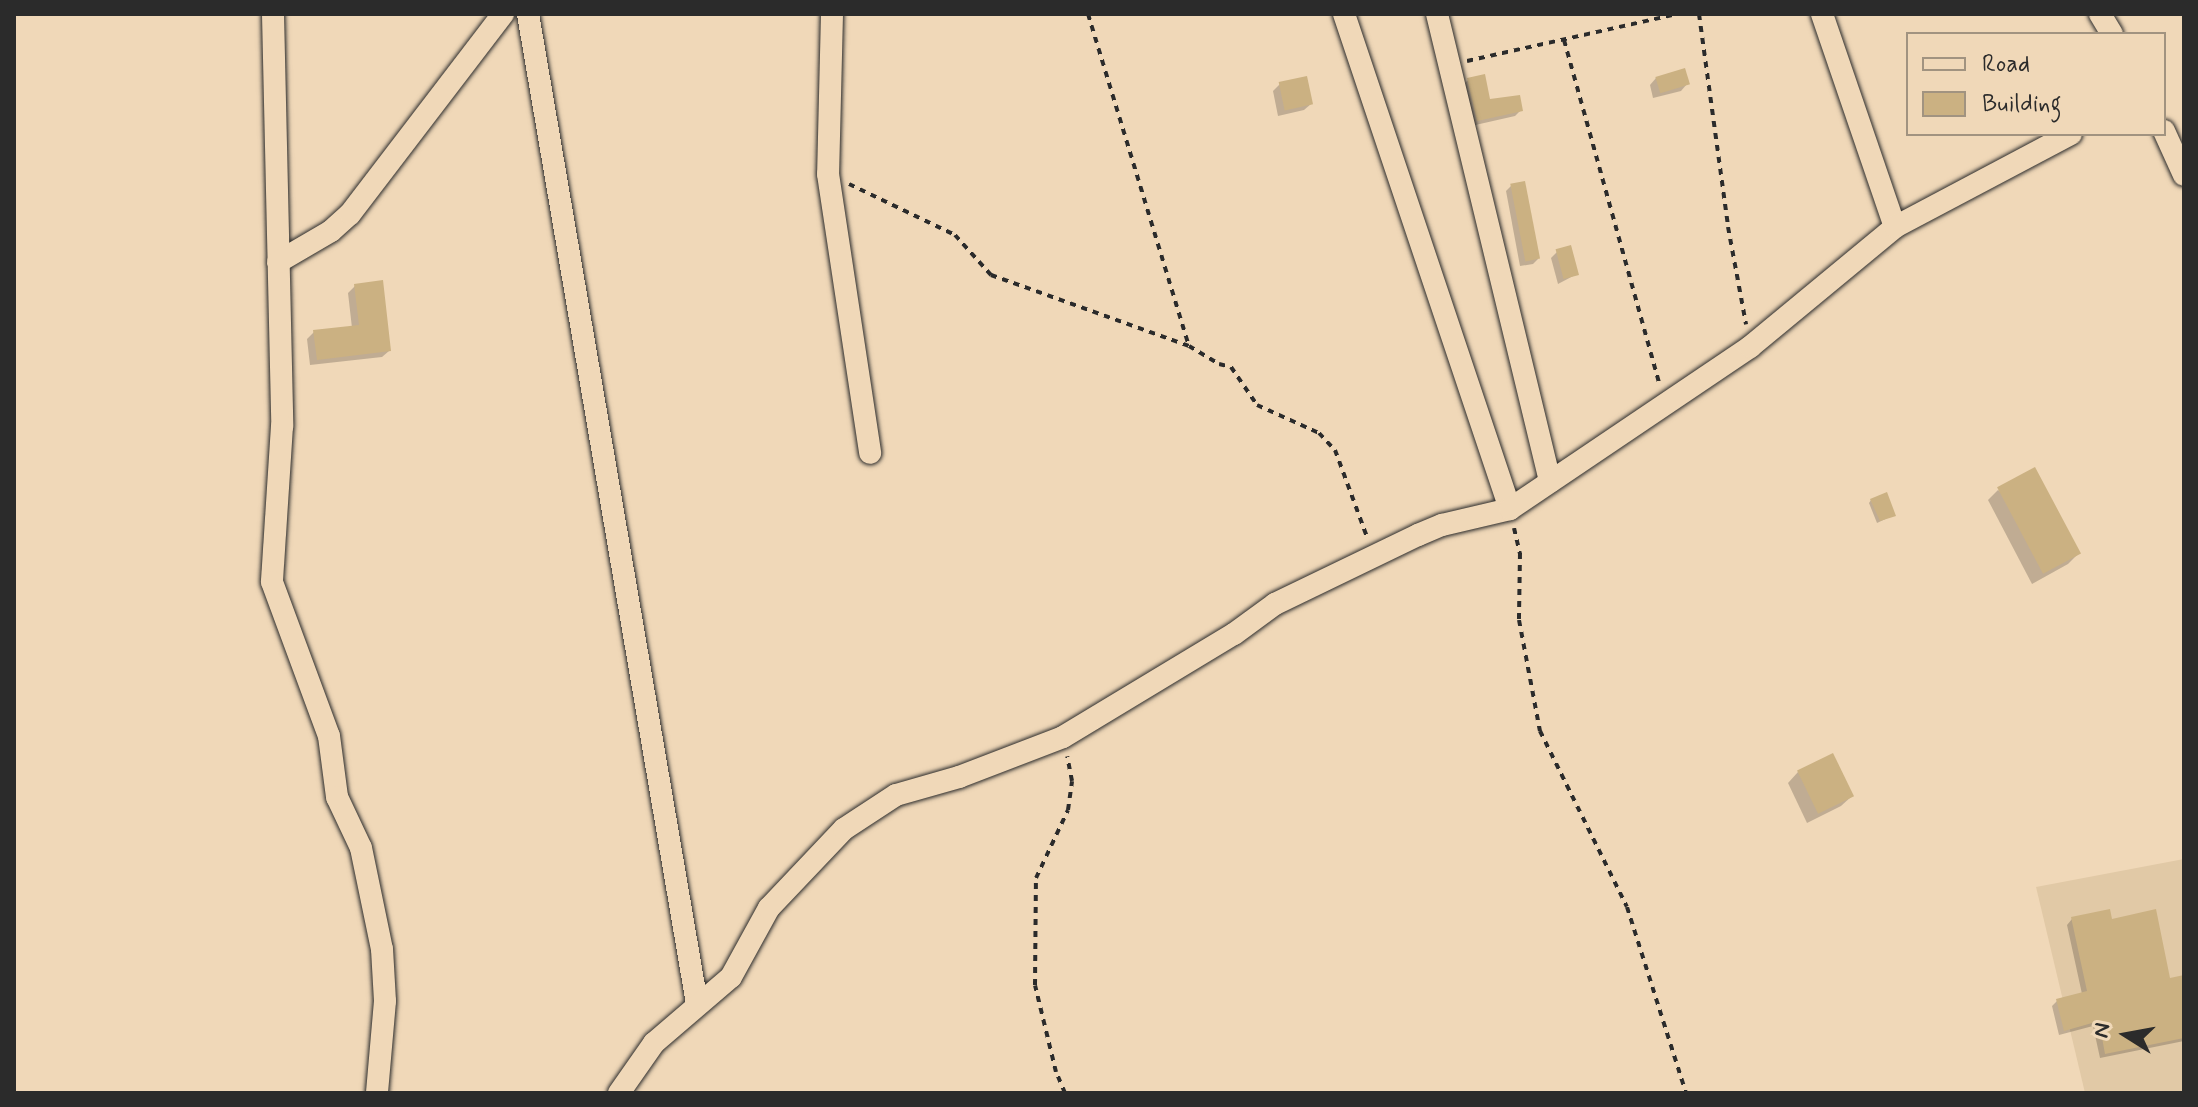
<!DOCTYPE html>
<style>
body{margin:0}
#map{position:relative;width:2198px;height:1107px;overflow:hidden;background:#f0d8b8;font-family:Mynerve,sans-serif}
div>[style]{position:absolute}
.built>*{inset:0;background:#e1c9a6}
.shadow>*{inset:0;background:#0003}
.building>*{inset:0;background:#cbb182;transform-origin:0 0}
.path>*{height:4px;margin-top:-2px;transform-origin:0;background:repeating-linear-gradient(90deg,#2b2b2b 0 6px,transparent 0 12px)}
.roads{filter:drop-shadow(0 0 2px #2b2b2b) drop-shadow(0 0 2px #2b2b2b)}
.street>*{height:22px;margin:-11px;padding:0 11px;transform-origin:11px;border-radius:11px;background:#f0d8b8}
span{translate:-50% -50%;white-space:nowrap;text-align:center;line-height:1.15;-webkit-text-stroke:8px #f0d8b8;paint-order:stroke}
.frame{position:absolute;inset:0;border:16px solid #2b2b2b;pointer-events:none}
.legend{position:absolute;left:1906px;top:32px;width:260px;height:104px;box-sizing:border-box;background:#f0d8b8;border:2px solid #a19380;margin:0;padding:10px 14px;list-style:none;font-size:24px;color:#2b2b2b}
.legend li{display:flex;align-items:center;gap:16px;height:40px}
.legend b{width:40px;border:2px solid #a19380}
.north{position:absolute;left:2086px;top:995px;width:80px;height:80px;-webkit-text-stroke:6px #f0d8b8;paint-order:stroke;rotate:281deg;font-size:22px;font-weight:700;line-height:32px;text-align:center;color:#2b2b2b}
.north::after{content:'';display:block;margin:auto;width:28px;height:36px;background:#2b2b2b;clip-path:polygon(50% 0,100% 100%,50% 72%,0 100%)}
</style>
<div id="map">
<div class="built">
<i style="clip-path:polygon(2184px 859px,2184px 1093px,2085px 1093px,2036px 887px)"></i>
</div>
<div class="shadow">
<i style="clip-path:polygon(1656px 78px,1687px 84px,1681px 91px,1653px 98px,1650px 85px)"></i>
<i style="clip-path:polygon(1468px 80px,1489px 101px,1521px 110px,1515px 116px,1471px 126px,1462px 86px)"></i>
<i style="clip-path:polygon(1280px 84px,1311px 104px,1304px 110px,1278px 116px,1273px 91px)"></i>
<i style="clip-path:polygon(1511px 186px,1538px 259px,1533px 264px,1520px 266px,1506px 191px)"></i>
<i style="clip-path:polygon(1558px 251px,1577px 274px,1558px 284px,1551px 258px)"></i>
<i style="clip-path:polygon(355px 286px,389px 351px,382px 357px,310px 365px,307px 339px,314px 332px,352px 328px,348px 293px)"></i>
<i style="clip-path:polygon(1998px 490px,2078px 554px,2068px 564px,2032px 584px,1988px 500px)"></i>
<i style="clip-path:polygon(1871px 500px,1894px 515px,1877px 523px,1869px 503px)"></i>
<i style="clip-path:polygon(1798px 772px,1852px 796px,1841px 806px,1807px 823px,1788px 783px)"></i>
<i style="clip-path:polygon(2072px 919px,2111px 921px,2169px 980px,2184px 977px,2184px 1041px,2100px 1058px,2093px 1026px,2059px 1035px,2052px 1006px,2057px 1001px,2082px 994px,2067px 925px)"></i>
</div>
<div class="building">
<i style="left:1685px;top:68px;width:17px;height:31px;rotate:73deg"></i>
<i style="clip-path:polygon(1485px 74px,1490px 99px,1520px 95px,1523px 111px,1477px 121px,1467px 78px)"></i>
<i style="left:1307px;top:76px;width:29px;height:29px;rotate:78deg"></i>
<i style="left:1525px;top:181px;width:79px;height:15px;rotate:79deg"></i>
<i style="left:1571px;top:245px;width:31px;height:16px;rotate:75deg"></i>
<i style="clip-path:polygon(383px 280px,391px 351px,317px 360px,313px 330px,359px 325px,354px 284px)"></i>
<i style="left:2035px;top:467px;width:98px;height:43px;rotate:62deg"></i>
<i style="clip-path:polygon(1887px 492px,1896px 516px,1880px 521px,1870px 499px)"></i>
<i style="left:1833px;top:753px;width:48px;height:40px;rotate:64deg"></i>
<i style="clip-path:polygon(2110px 909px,2112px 919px,2156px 909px,2170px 978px,2184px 975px,2184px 1038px,2105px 1054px,2099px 1021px,2064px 1031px,2056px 999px,2087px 991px,2071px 917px)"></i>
</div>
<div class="path">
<i style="left:1088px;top:14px;width:347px;rotate:73.1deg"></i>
<i style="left:1189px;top:346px;width:35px;rotate:31deg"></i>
<i style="left:1219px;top:364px;width:12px;rotate:14deg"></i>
<i style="left:1231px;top:367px;width:46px;rotate:55.6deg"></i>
<i style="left:1257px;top:405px;width:68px;rotate:24.3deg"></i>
<i style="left:1319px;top:433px;width:23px;rotate:47deg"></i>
<i style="left:1335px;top:450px;width:93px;rotate:69.8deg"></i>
<i style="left:1699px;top:14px;width:215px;rotate:82.2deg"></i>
<i style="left:1728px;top:227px;width:99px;rotate:79.5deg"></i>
<i style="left:1564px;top:40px;width:358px;rotate:74.5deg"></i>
<i style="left:1467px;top:61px;width:216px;rotate:-12.6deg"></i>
<i style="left:849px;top:184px;width:118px;rotate:25.7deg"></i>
<i style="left:955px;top:235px;width:54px;rotate:48deg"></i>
<i style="left:991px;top:275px;width:210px;rotate:19.7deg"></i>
<i style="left:1514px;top:528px;width:26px;rotate:77deg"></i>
<i style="left:1520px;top:553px;width:67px;rotate:90.9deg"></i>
<i style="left:1519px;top:620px;width:113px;rotate:79.3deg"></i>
<i style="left:1540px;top:731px;width:196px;rotate:63.7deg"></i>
<i style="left:1627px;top:907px;width:195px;rotate:72.4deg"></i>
<i style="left:1065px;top:1093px;width:23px;rotate:-113deg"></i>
<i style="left:1056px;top:1072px;width:89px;rotate:-103.6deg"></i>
<i style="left:1035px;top:985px;width:107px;rotate:-89.5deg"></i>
<i style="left:1036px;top:878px;width:75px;rotate:-64.8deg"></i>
<i style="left:1068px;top:810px;width:29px;rotate:-82deg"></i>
<i style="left:1072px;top:781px;width:25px;rotate:-101deg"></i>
</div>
<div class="roads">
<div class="street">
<i style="left:273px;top:14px;width:412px;rotate:88.7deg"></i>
<i style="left:282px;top:426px;width:156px;rotate:93.7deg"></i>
<i style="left:272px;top:582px;width:164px;rotate:69.7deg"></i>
<i style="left:329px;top:736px;width:62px;rotate:82.5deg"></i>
<i style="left:337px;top:797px;width:56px;rotate:64.8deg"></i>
<i style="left:361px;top:848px;width:103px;rotate:78.3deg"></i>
<i style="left:382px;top:949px;width:52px;rotate:86.7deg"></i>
<i style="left:385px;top:1001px;width:92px;rotate:95deg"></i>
<i style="left:528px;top:14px;width:1004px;rotate:80.31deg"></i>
<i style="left:832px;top:14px;width:160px;rotate:91.4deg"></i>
<i style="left:828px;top:174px;width:282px;rotate:81.4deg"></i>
<i style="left:1344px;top:14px;width:522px;rotate:71.46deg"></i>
<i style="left:1437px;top:14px;width:481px;rotate:76.4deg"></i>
<i style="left:1822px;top:14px;width:225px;rotate:71.1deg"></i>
<i style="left:2100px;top:14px;width:23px;rotate:59deg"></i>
<i style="left:2164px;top:131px;width:48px;rotate:65.6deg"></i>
<i style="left:278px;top:262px;width:61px;rotate:-30.3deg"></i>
<i style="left:331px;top:231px;width:25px;rotate:-42deg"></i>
<i style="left:350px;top:214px;width:252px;rotate:-52.6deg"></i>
<i style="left:619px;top:1093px;width:61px;rotate:-55deg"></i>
<i style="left:654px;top:1043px;width:101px;rotate:-40.6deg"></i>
<i style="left:731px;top:977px;width:79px;rotate:-61.2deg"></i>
<i style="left:769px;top:908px;width:109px;rotate:-46.5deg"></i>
<i style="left:844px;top:829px;width:62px;rotate:-33.2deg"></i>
<i style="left:896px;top:795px;width:66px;rotate:-15.9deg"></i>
<i style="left:959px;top:777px;width:111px;rotate:-21deg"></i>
<i style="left:1063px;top:737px;width:200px;rotate:-31.1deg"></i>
<i style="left:1234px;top:634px;width:51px;rotate:-36.2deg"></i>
<i style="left:1275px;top:604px;width:159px;rotate:-25.8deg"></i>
<i style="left:1418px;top:535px;width:26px;rotate:-23deg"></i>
<i style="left:1442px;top:525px;width:70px;rotate:-13.2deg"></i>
<i style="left:1510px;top:509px;width:290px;rotate:-34deg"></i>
<i style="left:1750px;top:347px;width:188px;rotate:-39.6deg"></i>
<i style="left:1895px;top:227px;width:199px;rotate:-27.9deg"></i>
</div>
</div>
<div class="frame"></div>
<ul class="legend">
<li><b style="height:10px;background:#f0d8b8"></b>Road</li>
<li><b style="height:22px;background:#cbb182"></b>Building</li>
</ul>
<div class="north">N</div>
</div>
